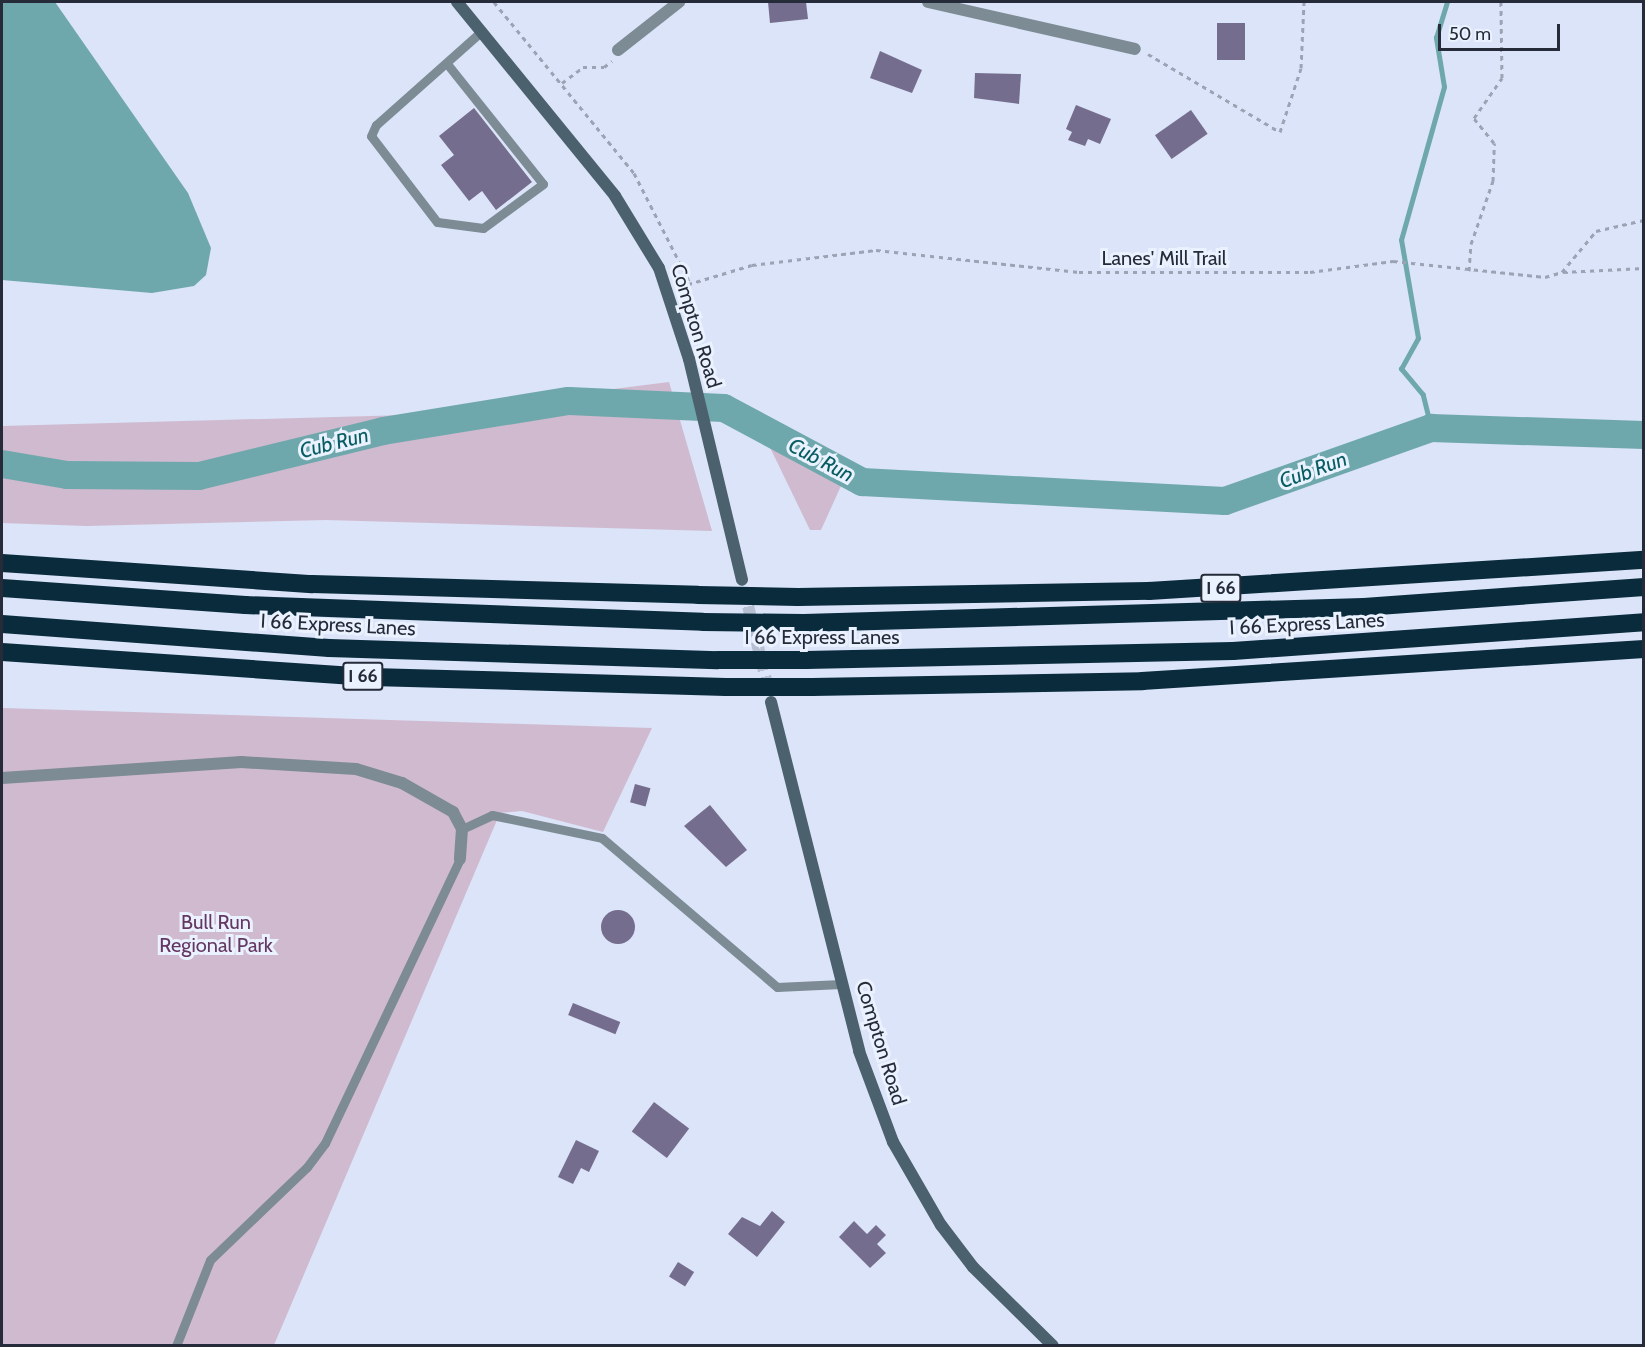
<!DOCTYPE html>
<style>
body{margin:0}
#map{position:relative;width:1645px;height:1347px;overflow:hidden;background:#dbe4f8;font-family:Cabin,sans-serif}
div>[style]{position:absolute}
.green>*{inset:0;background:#d0bacf}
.water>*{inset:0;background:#6fa8ac}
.stream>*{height:4.5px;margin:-2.25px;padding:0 2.25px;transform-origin:2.25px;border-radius:2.25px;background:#6fa8ac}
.river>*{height:28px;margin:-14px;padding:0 14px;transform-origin:14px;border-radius:14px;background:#6fa8ac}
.building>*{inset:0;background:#756d8d;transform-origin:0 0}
.round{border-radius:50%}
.secondary-tunnel>*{height:12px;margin-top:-6px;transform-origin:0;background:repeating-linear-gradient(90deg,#b7bfd2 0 12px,transparent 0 18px)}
.path>*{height:3px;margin-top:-1.5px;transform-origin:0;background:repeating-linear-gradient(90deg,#9ba3b5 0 4.5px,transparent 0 9px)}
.lane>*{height:9px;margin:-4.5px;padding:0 4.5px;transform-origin:4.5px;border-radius:4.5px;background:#7c8b94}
.street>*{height:12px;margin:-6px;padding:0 6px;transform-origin:6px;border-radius:6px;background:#7c8b94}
.secondary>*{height:12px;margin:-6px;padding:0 6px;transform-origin:6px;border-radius:6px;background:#4c616e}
.highway>*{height:18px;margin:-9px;padding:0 9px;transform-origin:9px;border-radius:9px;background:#092b3c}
.highway-bridge>*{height:18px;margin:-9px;padding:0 9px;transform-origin:9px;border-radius:9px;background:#092b3c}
span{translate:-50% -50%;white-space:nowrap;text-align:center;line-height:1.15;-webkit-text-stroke:6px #ebf2ff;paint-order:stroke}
.shield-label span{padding:2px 4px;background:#ebf2ff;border:2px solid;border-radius:4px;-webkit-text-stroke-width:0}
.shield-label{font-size:18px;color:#252b38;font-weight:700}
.street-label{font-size:20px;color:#252b38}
.park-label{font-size:20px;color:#643763}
.water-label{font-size:21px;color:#085d62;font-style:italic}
.frame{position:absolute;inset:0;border:3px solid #252b38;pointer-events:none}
.scale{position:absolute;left:1438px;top:24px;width:122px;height:27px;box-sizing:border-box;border:3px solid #252b38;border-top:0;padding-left:8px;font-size:18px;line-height:21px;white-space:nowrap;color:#252b38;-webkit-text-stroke:4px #ebf2ff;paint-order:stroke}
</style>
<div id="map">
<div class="green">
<i style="clip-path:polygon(669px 382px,712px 531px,326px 520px,86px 526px,2px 523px,2px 426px,408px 415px)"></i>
<i style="clip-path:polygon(763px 433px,850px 466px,821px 530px,810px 530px)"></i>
<i style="clip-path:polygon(2px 708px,652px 728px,603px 832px,522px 811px,500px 813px,274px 1345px,2px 1346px)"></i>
</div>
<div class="water">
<i style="clip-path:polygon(2px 2px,55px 2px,188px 193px,211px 248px,206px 275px,194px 286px,152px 293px,2px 280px)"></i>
</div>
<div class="stream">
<i style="left:1431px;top:428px;width:34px;rotate:-104deg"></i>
<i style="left:1423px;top:395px;width:34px;rotate:-130deg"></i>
<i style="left:1401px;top:369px;width:35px;rotate:-61deg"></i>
<i style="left:1418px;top:338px;width:99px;rotate:-99.8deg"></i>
<i style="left:1401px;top:240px;width:159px;rotate:-74.3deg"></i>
<i style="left:1444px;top:87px;width:50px;rotate:-99.3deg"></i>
<i style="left:1436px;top:38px;width:38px;rotate:-73deg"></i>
</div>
<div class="river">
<i style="left:2px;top:464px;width:66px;rotate:9.6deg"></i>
<i style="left:67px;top:475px;width:132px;rotate:0.4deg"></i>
<i style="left:199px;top:476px;width:189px;rotate:-13.7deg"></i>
<i style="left:383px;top:431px;width:188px;rotate:-9.2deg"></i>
<i style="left:569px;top:401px;width:155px;rotate:2.6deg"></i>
<i style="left:724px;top:408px;width:157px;rotate:28.2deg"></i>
<i style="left:862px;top:482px;width:363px;rotate:3deg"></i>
<i style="left:1225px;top:501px;width:219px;rotate:-19.5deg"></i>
<i style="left:1431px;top:428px;width:213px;rotate:1.9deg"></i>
</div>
<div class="building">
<i style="clip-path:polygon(768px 2px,806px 2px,808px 19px,770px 23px)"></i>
<i style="left:1217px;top:23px;width:28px;height:37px"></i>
<i style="clip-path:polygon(880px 51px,922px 70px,912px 93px,870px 78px)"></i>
<i style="clip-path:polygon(975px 73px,1021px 74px,1019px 104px,974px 98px)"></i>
<i style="clip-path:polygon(1076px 105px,1111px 119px,1100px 144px,1088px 139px,1085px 146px,1068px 140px,1072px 132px,1066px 129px)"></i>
<i style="clip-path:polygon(474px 108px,532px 182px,496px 210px,482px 191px,469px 201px,441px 165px,454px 155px,439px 136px)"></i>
<i style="left:1191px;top:110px;width:29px;height:44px;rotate:55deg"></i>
<i style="left:635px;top:784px;width:16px;height:19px;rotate:15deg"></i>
<i style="clip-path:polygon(710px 805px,747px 850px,726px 867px,684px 826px)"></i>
<i class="round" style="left:601px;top:910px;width:34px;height:34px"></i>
<i style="left:573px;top:1003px;width:51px;height:13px;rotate:22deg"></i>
<i style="left:654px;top:1102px;width:44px;height:37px;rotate:37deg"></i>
<i style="clip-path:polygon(576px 1140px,599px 1151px,589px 1172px,581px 1168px,573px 1184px,558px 1177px)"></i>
<i style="clip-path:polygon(772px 1211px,785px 1222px,757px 1257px,728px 1234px,742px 1217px,760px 1226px)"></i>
<i style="clip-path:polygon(854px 1221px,867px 1234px,876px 1225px,886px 1235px,877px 1244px,886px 1253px,870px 1268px,839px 1237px)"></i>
<i style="left:678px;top:1262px;width:19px;height:17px;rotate:32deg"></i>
</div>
<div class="secondary-tunnel">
<i style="left:744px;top:589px;width:106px;rotate:76.4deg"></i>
</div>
<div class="path">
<i style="left:494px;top:2px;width:221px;rotate:50.7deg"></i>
<i style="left:634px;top:173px;width:121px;rotate:63deg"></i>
<i style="left:1148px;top:54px;width:153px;rotate:30.6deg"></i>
<i style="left:1280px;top:132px;width:67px;rotate:-71.8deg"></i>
<i style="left:1301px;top:68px;width:66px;rotate:-87.4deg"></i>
<i style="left:562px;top:83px;width:26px;rotate:-37deg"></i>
<i style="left:583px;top:67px;width:21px"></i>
<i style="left:604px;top:67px;width:10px;rotate:-37deg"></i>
<i style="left:1469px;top:271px;width:27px;rotate:-86deg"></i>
<i style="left:1471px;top:244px;width:67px;rotate:-70.8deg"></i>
<i style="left:1493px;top:181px;width:38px;rotate:-88deg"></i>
<i style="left:1494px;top:143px;width:32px;rotate:-129deg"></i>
<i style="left:1474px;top:118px;width:49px;rotate:-55deg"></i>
<i style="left:1502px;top:78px;width:76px;rotate:-90.8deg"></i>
<i style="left:1563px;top:272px;width:81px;rotate:-2.8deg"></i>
<i style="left:679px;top:287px;width:76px;rotate:-16.8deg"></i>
<i style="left:752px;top:265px;width:125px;rotate:-6.9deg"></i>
<i style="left:876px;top:250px;width:204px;rotate:6.2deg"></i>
<i style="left:1079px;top:272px;width:231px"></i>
<i style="left:1310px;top:272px;width:84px;rotate:-7.5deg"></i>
<i style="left:1393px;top:261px;width:153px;rotate:6deg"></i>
<i style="left:1545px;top:277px;width:18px;rotate:-16deg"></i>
<i style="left:1562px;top:272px;width:53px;rotate:-50.3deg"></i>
<i style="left:1596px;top:231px;width:49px;rotate:-12.9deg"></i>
</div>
<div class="lane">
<i style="left:448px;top:65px;width:152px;rotate:51.4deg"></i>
<i style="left:543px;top:184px;width:74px;rotate:143.7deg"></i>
<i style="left:483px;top:228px;width:46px;rotate:-172.6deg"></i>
<i style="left:437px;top:222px;width:108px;rotate:-127.5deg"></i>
<i style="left:371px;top:136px;width:12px;rotate:-66deg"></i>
<i style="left:376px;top:125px;width:142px;rotate:-41.6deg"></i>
<i style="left:462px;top:829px;width:33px;rotate:-25deg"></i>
<i style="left:492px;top:815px;width:112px;rotate:11.8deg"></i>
<i style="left:602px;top:838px;width:230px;rotate:40.4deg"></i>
<i style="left:777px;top:987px;width:64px;rotate:-2.7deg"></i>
<i style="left:176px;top:1346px;width:92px;rotate:-68.4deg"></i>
<i style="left:210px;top:1260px;width:134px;rotate:-43.8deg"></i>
<i style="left:307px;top:1167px;width:30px;rotate:-53deg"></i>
<i style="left:325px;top:1143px;width:314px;rotate:-64.6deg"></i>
</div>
<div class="street">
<i style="left:928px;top:2px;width:212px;rotate:12.8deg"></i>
<i style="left:618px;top:50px;width:78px;rotate:-38.2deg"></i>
<i style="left:2px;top:778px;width:240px;rotate:-3.8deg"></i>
<i style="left:241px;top:762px;width:115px;rotate:3.5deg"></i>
<i style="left:356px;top:769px;width:48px;rotate:16.9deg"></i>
<i style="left:402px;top:783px;width:59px;rotate:29.6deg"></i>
<i style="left:453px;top:812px;width:19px;rotate:62deg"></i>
<i style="left:462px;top:829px;width:30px;rotate:94deg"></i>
</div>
<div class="secondary">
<i style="left:457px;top:2px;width:250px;rotate:50.8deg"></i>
<i style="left:615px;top:196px;width:84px;rotate:58.6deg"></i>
<i style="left:659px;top:268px;width:96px;rotate:71.8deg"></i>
<i style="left:689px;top:359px;width:227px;rotate:76.5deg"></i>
<i style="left:771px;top:702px;width:360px;rotate:75.8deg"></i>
<i style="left:859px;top:1051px;width:97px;rotate:69.5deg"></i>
<i style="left:893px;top:1142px;width:96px;rotate:60deg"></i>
<i style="left:941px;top:1225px;width:53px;rotate:52.7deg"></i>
<i style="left:973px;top:1267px;width:112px;rotate:44.6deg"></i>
</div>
<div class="highway">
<i style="left:2px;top:563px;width:311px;rotate:3.9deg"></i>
<i style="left:312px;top:584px;width:386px;rotate:1.6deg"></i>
<i style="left:2px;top:588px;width:244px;rotate:4deg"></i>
<i style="left:245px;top:605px;width:458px;rotate:2.1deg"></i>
<i style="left:798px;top:597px;width:351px;rotate:-1deg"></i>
<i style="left:1149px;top:591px;width:496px;rotate:-3.6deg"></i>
<i style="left:804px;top:623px;width:560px;rotate:-1.64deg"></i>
<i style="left:1364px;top:607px;width:281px;rotate:-4.1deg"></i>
<i style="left:2px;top:624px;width:328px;rotate:4.2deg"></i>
<i style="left:329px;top:648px;width:389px;rotate:1.8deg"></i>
<i style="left:2px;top:652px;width:371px;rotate:3.9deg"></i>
<i style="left:372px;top:677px;width:354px;rotate:1.6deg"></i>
<i style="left:806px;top:660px;width:427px;rotate:-1.2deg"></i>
<i style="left:1233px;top:651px;width:412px;rotate:-4deg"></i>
<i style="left:812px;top:687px;width:330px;rotate:-1deg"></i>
<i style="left:1142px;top:681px;width:503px;rotate:-3.65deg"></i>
</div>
<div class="highway-bridge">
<i style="left:698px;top:595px;width:100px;rotate:1.1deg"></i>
<i style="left:703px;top:622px;width:101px;rotate:0.6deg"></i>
<i style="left:718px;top:660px;width:88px"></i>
<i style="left:726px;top:687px;width:86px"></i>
</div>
<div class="shield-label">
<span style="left:1221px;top:588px">I 66</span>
<span style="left:363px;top:676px">I 66</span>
</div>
<div class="street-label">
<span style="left:1164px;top:258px">Lanes' Mill Trail</span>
<span style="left:696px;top:326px;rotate:73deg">Compton Road</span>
<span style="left:1307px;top:624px;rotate:-3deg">I 66 Express Lanes</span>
<span style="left:338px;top:625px;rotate:3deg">I 66 Express Lanes</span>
<span style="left:822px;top:637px">I 66 Express Lanes</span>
<span style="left:881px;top:1043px;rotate:73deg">Compton Road</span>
</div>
<div class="park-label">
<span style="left:216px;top:934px">Bull Run<br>Regional Park</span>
</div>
<div class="water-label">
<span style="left:334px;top:443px;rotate:-14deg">Cub Run</span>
<span style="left:821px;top:460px;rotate:28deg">Cub Run</span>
<span style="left:1313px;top:470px;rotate:-20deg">Cub Run</span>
</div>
<div class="frame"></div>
<div class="scale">50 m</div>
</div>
